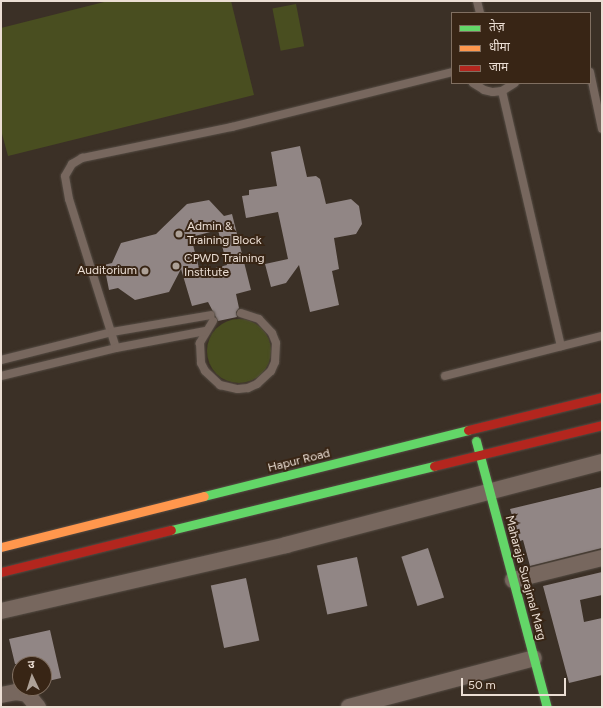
<!DOCTYPE html>
<meta charset="utf-8">
<style>
body{margin:0}
#map{position:relative;width:603px;height:708px;overflow:hidden;background:#3b3026;font-family:Figtree,"Noto Sans Devanagari",sans-serif}
div>[style]{position:absolute}
.green>*{inset:0;background:#494e20;transform-origin:0 0}
.round{border-radius:50%}
.building>*{inset:0;background:#918685;transform-origin:0 0}
.roads{filter:drop-shadow(0 0 1px #554c44) drop-shadow(0 0 1px #554c44)}
.lane>*{height:8px;margin:-4px;padding:0 4px;transform-origin:4px;border-radius:4px;background:#77675e}
.street>*{height:16px;margin:-8px;padding:0 8px;transform-origin:8px;border-radius:8px;background:#77675e}
.fast>*{height:9px;margin:-4.5px;padding:0 4.5px;transform-origin:4.5px;border-radius:4.5px;background:#63d668}
.slow>*{height:9px;margin:-4.5px;padding:0 4.5px;transform-origin:4.5px;border-radius:4.5px;background:#ff974d}
.jam>*{height:9px;margin:-4.5px;padding:0 4.5px;transform-origin:4.5px;border-radius:4.5px;background:#b3261e}
.dots>*{width:11px;height:11px;translate:-50% -50%;box-sizing:border-box;border:2px solid #382515;border-radius:50%}
span{translate:-50% -50%;white-space:nowrap;text-align:center;line-height:1.15;-webkit-text-stroke:4px #382515;paint-order:stroke}
.poi-label{font-size:12px;color:#ebded4}
.left{translate:0 -50%;text-align:left}
.right{translate:-100% -50%;text-align:right}
.street-label{font-size:12px;color:#ebded4}
.frame{position:absolute;inset:0;border:2px solid #ebded4;pointer-events:none}
.legend{position:absolute;left:451px;top:12px;width:140px;height:72px;box-sizing:border-box;background:#382515;border:1px solid #806f61;margin:0;padding:5px 7px;list-style:none;font-size:12px;color:#ebded4}
.legend li{display:flex;align-items:center;gap:8px;height:20px}
.legend b{width:20px;border:1px solid #806f61}
.north{position:absolute;left:12px;top:656px;width:40px;height:40px;box-sizing:border-box;background:#382515;border:1px solid #806f61;border-radius:50%;rotate:356deg;font-size:11px;font-weight:700;line-height:16px;text-align:center;color:#ebded4}
.north::after{content:'';display:block;margin:auto;width:14px;height:18px;background:#ada197;clip-path:polygon(50% 0,100% 100%,50% 72%,0 100%)}
.scale{position:absolute;left:461px;top:678px;width:105px;height:18px;box-sizing:border-box;border:2px solid #ebded4;border-top:0;padding-left:5px;font-size:12px;line-height:14px;white-space:nowrap;color:#ebded4;-webkit-text-stroke:3px #382515;paint-order:stroke}
</style>
<div id="map">
<div class="green">
<i style="clip-path:polygon(108px 1px,231px 1px,254px 95px,8px 156px,1px 130px,1px 28px)"></i>
<i style="left:296px;top:4px;width:43px;height:24px;rotate:79deg"></i>
<i class="round" style="left:207px;top:319px;width:64px;height:64px"></i>
</div>
<div class="building">
<i style="clip-path:polygon(300px 146px,307px 177px,316px 176px,320px 179px,326px 204px,351px 199px,359px 206px,362px 224px,356px 234px,334px 238px,339px 269px,332px 271px,339px 305px,310px 312px,299px 265px,286px 283px,271px 287px,265px 264px,288px 259px,278px 212px,246px 218px,242px 196px,249px 195px,249px 190px,277px 186px,271px 152px)"></i>
<i style="clip-path:polygon(evenodd,209px 200px,224px 216px,232px 214px,251px 290px,236px 294px,239px 308px,236px 312px,237px 317px,218px 321px,208px 302px,192px 306px,181px 269px,169px 292px,135px 300px,118px 288px,109px 290px,104px 265px,112px 263px,121px 243px,156px 234px,187px 204px,209px 200px,218px 230px,227px 265px,200px 272px,191px 237px,218px 230px)"></i>
<i style="clip-path:polygon(602px 487px,602px 548px,530px 566px,523px 540px,520px 541px,510px 509px)"></i>
<i style="left:428px;top:548px;width:52px;height:28px;rotate:72deg"></i>
<i style="left:357px;top:557px;width:50px;height:41px;rotate:78deg"></i>
<i style="clip-path:polygon(602px 572px,602px 595px,580px 600px,584px 622px,602px 618px,602px 675px,569px 683px,543px 586px)"></i>
<i style="left:246px;top:578px;width:64px;height:36px;rotate:78deg"></i>
<i style="clip-path:polygon(50px 630px,61px 678px,44px 682px,44px 664px,15px 664px,9px 639px)"></i>
</div>
<div class="roads">
<div class="lane">
<i style="left:477px;top:1px;width:12px;rotate:76deg"></i>
<i style="left:590px;top:72px;width:58px;rotate:78.1deg"></i>
<i style="left:473px;top:83px;width:13px;rotate:32deg"></i>
<i style="left:484px;top:90px;width:9px;rotate:13deg"></i>
<i style="left:493px;top:92px;width:9px;rotate:-6deg"></i>
<i style="left:502px;top:91px;width:15px;rotate:-32deg"></i>
<i style="left:502px;top:91px;width:262px;rotate:77deg"></i>
<i style="left:213px;top:321px;width:26px;rotate:121deg"></i>
<i style="left:200px;top:343px;width:20px;rotate:87deg"></i>
<i style="left:201px;top:363px;width:9px;rotate:63deg"></i>
<i style="left:205px;top:371px;width:21px;rotate:43deg"></i>
<i style="left:220px;top:385px;width:18px;rotate:13deg"></i>
<i style="left:238px;top:389px;width:10px;rotate:-6deg"></i>
<i style="left:248px;top:388px;width:10px;rotate:-24deg"></i>
<i style="left:257px;top:384px;width:19px;rotate:-43deg"></i>
<i style="left:271px;top:371px;width:10px;rotate:-66deg"></i>
<i style="left:275px;top:362px;width:19px;rotate:-87deg"></i>
<i style="left:276px;top:343px;width:11px;rotate:-112deg"></i>
<i style="left:272px;top:333px;width:19px;rotate:-133deg"></i>
<i style="left:259px;top:319px;width:19px;rotate:-162deg"></i>
<i style="left:116px;top:348px;width:156px;rotate:-107.5deg"></i>
<i style="left:69px;top:199px;width:23px;rotate:-100deg"></i>
<i style="left:65px;top:176px;width:14px;rotate:-60deg"></i>
<i style="left:72px;top:164px;width:12px;rotate:-31deg"></i>
<i style="left:82px;top:158px;width:153px;rotate:-11.7deg"></i>
<i style="left:232px;top:127px;width:227px;rotate:-14deg"></i>
<i style="left:1px;top:360px;width:114px;rotate:-14.2deg"></i>
<i style="left:112px;top:332px;width:100px;rotate:-9.7deg"></i>
<i style="left:1px;top:376px;width:118px;rotate:-13.7deg"></i>
<i style="left:116px;top:348px;width:91px;rotate:-10.8deg"></i>
<i style="left:445px;top:376px;width:162px;rotate:-14.3deg"></i>
</div>
<div class="street">
<i style="left:513px;top:580px;width:92px;rotate:-13.9deg"></i>
<i style="left:1px;top:611px;width:293px;rotate:-13deg"></i>
<i style="left:286px;top:545px;width:327px;rotate:-14.7deg"></i>
<i style="left:1px;top:695px;width:15px;rotate:-11deg"></i>
<i style="left:16px;top:692px;width:11px;rotate:10deg"></i>
<i style="left:27px;top:694px;width:17px;rotate:50deg"></i>
<i style="left:349px;top:707px;width:191px;rotate:-14.8deg"></i>
</div>
<div class="fast">
<i style="left:476px;top:441px;width:275px;rotate:75.1deg"></i>
<i style="left:204px;top:496px;width:272px;rotate:-14deg"></i>
<i style="left:171px;top:530px;width:271px;rotate:-13.7deg"></i>
</div>
<div class="slow">
<i style="left:1px;top:547px;width:209px;rotate:-14.1deg"></i>
</div>
<div class="jam">
<i style="left:468px;top:430px;width:138px;rotate:-13.8deg"></i>
<i style="left:434px;top:466px;width:173px;rotate:-13.7deg"></i>
<i style="left:1px;top:572px;width:175px;rotate:-13.9deg"></i>
</div>
</div>
<div class="dots">
<i style="left:179px;top:234px;background:#ada197"></i>
<i style="left:176px;top:266px;background:#ada197"></i>
<i style="left:145px;top:271px;background:#ada197"></i>
</div>
<div class="poi-label">
<span class="left" style="left:187px;top:234px">Admin &amp;<br>Training Block</span>
<span class="left" style="left:184px;top:266px">CPWD Training<br>Institute</span>
<span class="right" style="left:137px;top:271px">Auditorium</span>
</div>
<div class="street-label">
<span style="left:299px;top:461px;rotate:-14deg">Hapur Road</span>
<span style="left:525px;top:578px;rotate:75deg">Maharaja Surajmal Marg</span>
</div>
<div class="frame"></div>
<ul class="legend">
<li><b style="height:5px;background:#63d668"></b>तेज़</li>
<li><b style="height:5px;background:#ff974d"></b>धीमा</li>
<li><b style="height:5px;background:#b3261e"></b>जाम</li>
</ul>
<div class="north">उ</div>
<div class="scale">50 m</div>
</div>
